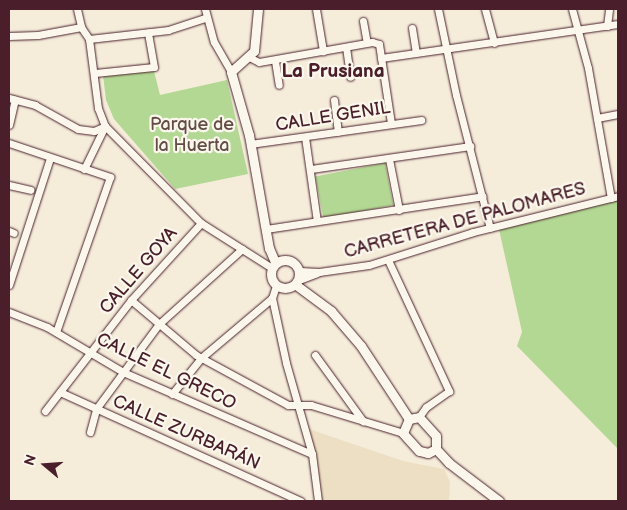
<!DOCTYPE html>
<meta charset="utf-8">
<style>
body{margin:0}
#map{position:relative;width:627px;height:510px;overflow:hidden;background:#f5ecda;font-family:"Balsamiq Sans",sans-serif}
div>[style]{position:absolute}
.built>*{inset:0;background:#eddfc4}
.green>*{inset:0;background:#b3d893;transform-origin:0 0}
.roads{filter:drop-shadow(0 0 1px #4a1f2b) drop-shadow(0 0 1px #4a1f2b)}
.minor>*{height:7px;margin:-3.5px;padding:0 3.5px;transform-origin:3.5px;border-radius:3.5px;background:#fbf7ec}
.major>*{height:9px;margin:-4.5px;padding:0 4.5px;transform-origin:4.5px;border-radius:4.5px;background:#fbf7ec}
.major>.ring{margin:-4.5px;padding:0;box-sizing:content-box;background:none;border:9px solid #fbf7ec;border-radius:50%}
span{translate:-50% -50%;white-space:nowrap;text-align:center;line-height:1.15;-webkit-text-stroke:4.5px #fbf7ec;paint-order:stroke}
.street-label{font-size:18px;color:#4a1f2b}
.park-label{font-size:18px;color:#644d45}
.neighbourhood-label{font-size:19px;color:#4a1f2b;font-weight:700}
.frame{position:absolute;inset:0;border:10px solid #4a1f2b;pointer-events:none}
.north{position:absolute;left:20px;top:440px;width:50px;height:50px;-webkit-text-stroke:4px #fbf7ec;paint-order:stroke;rotate:288deg;font-size:14px;font-weight:700;line-height:20px;text-align:center;color:#4a1f2b}
.north::after{content:'';display:block;margin:auto;width:18px;height:22px;background:#4a1f2b;clip-path:polygon(50% 0,100% 100%,50% 72%,0 100%)}
</style>
<div id="map">
<div class="built">
<i style="clip-path:polygon(309px 429px,403px 461px,444px 469px,450px 482px,449px 501px,322px 501px)"></i>
</div>
<div class="green">
<i style="clip-path:polygon(154px 71px,160px 95px,227px 80px,248px 174px,175px 189px,114px 119px,106px 100px,103px 75px)"></i>
<i style="left:385px;top:163px;width:43px;height:71px;rotate:79deg"></i>
<i style="clip-path:polygon(618px 199px,618px 449px,517px 346px,522px 332px,498px 225px)"></i>
</div>
<div class="roads">
<div class="minor">
<i style="left:77px;top:9px;width:18px;rotate:77deg"></i>
<i style="left:81px;top:27px;width:14px;rotate:56deg"></i>
<i style="left:89px;top:39px;width:70px;rotate:82.6deg"></i>
<i style="left:98px;top:108px;width:19px;rotate:69deg"></i>
<i style="left:105px;top:126px;width:136px;rotate:45.3deg"></i>
<i style="left:201px;top:223px;width:84px;rotate:32.4deg"></i>
<i style="left:205px;top:9px;width:34px;rotate:75deg"></i>
<i style="left:214px;top:42px;width:34px;rotate:60deg"></i>
<i style="left:316px;top:9px;width:43px;rotate:80.5deg"></i>
<i style="left:438px;top:9px;width:88px;rotate:78.2deg"></i>
<i style="left:456px;top:95px;width:137px;rotate:75.7deg"></i>
<i style="left:485px;top:9px;width:35px;rotate:75deg"></i>
<i style="left:572px;top:9px;width:61px;rotate:74.8deg"></i>
<i style="left:588px;top:68px;width:132px;rotate:80deg"></i>
<i style="left:363px;top:21px;width:22px;rotate:80deg"></i>
<i style="left:607px;top:26px;width:17px;rotate:-83deg"></i>
<i style="left:412px;top:28px;width:25px;rotate:81deg"></i>
<i style="left:9px;top:36px;width:29px;rotate:-2deg"></i>
<i style="left:38px;top:35px;width:44px;rotate:-10.5deg"></i>
<i style="left:89px;top:39px;width:80px;rotate:-6.5deg"></i>
<i style="left:168px;top:30px;width:40px;rotate:-18deg"></i>
<i style="left:346px;top:47px;width:30px;rotate:82deg"></i>
<i style="left:249px;top:57px;width:11px;rotate:27deg"></i>
<i style="left:259px;top:62px;width:115px;rotate:-10deg"></i>
<i style="left:372px;top:42px;width:7px;rotate:16deg"></i>
<i style="left:379px;top:44px;width:80px;rotate:81.4deg"></i>
<i style="left:381px;top:58px;width:239px;rotate:-8.2deg"></i>
<i style="left:275px;top:61px;width:24px;rotate:81deg"></i>
<i style="left:95px;top:73px;width:59px;rotate:-5.8deg"></i>
<i style="left:154px;top:67px;width:35px;rotate:-100deg"></i>
<i style="left:9px;top:98px;width:27px;rotate:15deg"></i>
<i style="left:35px;top:105px;width:49px;rotate:29.2deg"></i>
<i style="left:78px;top:129px;width:16px;rotate:7deg"></i>
<i style="left:94px;top:131px;width:12px;rotate:-24deg"></i>
<i style="left:334px;top:100px;width:32px;rotate:83deg"></i>
<i style="left:597px;top:118px;width:21px;rotate:-11deg"></i>
<i style="left:9px;top:125px;width:26px;rotate:-77deg"></i>
<i style="left:305px;top:137px;width:85px;rotate:81.9deg"></i>
<i style="left:9px;top:143px;width:107px;rotate:18.6deg"></i>
<i style="left:110px;top:177px;width:164px;rotate:109.2deg"></i>
<i style="left:250px;top:144px;width:173px;rotate:-8deg"></i>
<i style="left:389px;top:159px;width:52px;rotate:78.9deg"></i>
<i style="left:84px;top:169px;width:48px;rotate:-64deg"></i>
<i style="left:311px;top:169px;width:161px;rotate:-8.2deg"></i>
<i style="left:9px;top:185px;width:22px;rotate:13deg"></i>
<i style="left:266px;top:229px;width:219px;rotate:-8.6deg"></i>
<i style="left:9px;top:231px;width:5px;rotate:22deg"></i>
<i style="left:388px;top:260px;width:145px;rotate:65deg"></i>
<i style="left:449px;top:391px;width:28px;rotate:145deg"></i>
<i style="left:426px;top:407px;width:12px;rotate:125deg"></i>
<i style="left:300px;top:271px;width:19px;rotate:3deg"></i>
<i style="left:319px;top:272px;width:50px;rotate:-8deg"></i>
<i style="left:369px;top:265px;width:109px;rotate:-17.6deg"></i>
<i style="left:473px;top:232px;width:149px;rotate:-13.9deg"></i>
<i style="left:299px;top:280px;width:19px;rotate:-21deg"></i>
<i style="left:9px;top:285px;width:133px;rotate:-72.1deg"></i>
<i style="left:272px;top:298px;width:66px;rotate:77.8deg"></i>
<i style="left:286px;top:363px;width:95px;rotate:74.1deg"></i>
<i style="left:312px;top:454px;width:47px;rotate:82.7deg"></i>
<i style="left:131px;top:300px;width:85px;rotate:40.2deg"></i>
<i style="left:196px;top:355px;width:105px;rotate:28.5deg"></i>
<i style="left:288px;top:405px;width:23px"></i>
<i style="left:311px;top:405px;width:96px;rotate:16.9deg"></i>
<i style="left:9px;top:312px;width:41px;rotate:21.5deg"></i>
<i style="left:47px;top:327px;width:88px;rotate:30.6deg"></i>
<i style="left:123px;top:372px;width:206px;rotate:23.5deg"></i>
<i style="left:315px;top:355px;width:82px;rotate:54deg"></i>
<i style="left:60px;top:392px;width:264px;rotate:24.4deg"></i>
<i style="left:172px;top:394px;width:46px;rotate:-51.1deg"></i>
<i style="left:201px;top:358px;width:93px;rotate:-40.2deg"></i>
<i style="left:272px;top:298px;width:13px;rotate:-72deg"></i>
<i style="left:45px;top:411px;width:140px;rotate:-52.2deg"></i>
<i style="left:131px;top:300px;width:104px;rotate:-47.7deg"></i>
<i style="left:90px;top:432px;width:24px;rotate:-75deg"></i>
<i style="left:96px;top:409px;width:106px;rotate:-53.5deg"></i>
<i style="left:159px;top:324px;width:112px;rotate:-42.1deg"></i>
</div>
<div class="major">
<i style="left:258px;top:9px;width:42px;rotate:95.4deg"></i>
<i style="left:254px;top:51px;width:31px;rotate:138deg"></i>
<i style="left:231px;top:72px;width:66px;rotate:74.1deg"></i>
<i style="left:249px;top:135px;width:115px;rotate:80deg"></i>
<i style="left:269px;top:248px;width:15px;rotate:67deg"></i>
<i class="ring" style="left:271px;top:260px;width:19px;height:19px"></i>
<i style="left:296px;top:285px;width:44px;rotate:36.6deg"></i>
<i style="left:331px;top:311px;width:46px;rotate:49.4deg"></i>
<i style="left:361px;top:346px;width:87px;rotate:56.7deg"></i>
<i style="left:419px;top:417px;width:25px;rotate:48deg"></i>
<i style="left:436px;top:436px;width:13px;rotate:90deg"></i>
<i style="left:436px;top:449px;width:9px;rotate:153deg"></i>
<i style="left:428px;top:453px;width:9px;rotate:-167deg"></i>
<i style="left:419px;top:451px;width:24px;rotate:-132deg"></i>
<i style="left:403px;top:433px;width:15px;rotate:-67deg"></i>
<i style="left:409px;top:419px;width:10px;rotate:-11deg"></i>
<i style="left:436px;top:449px;width:19px;rotate:47deg"></i>
<i style="left:449px;top:463px;width:63px;rotate:37.2deg"></i>
</div>
</div>
<div class="street-label">
<span style="left:333px;top:117px;rotate:-9deg">CALLE GENIL</span>
<span style="left:465px;top:221px;rotate:-15deg">CARRETERA DE PALOMARES</span>
<span style="left:139px;top:271px;rotate:-49deg">CALLE GOYA</span>
<span style="left:166px;top:372px;rotate:26deg">CALLE EL GRECO</span>
<span style="left:186px;top:433px;rotate:24deg">CALLE ZURBARÁN</span>
</div>
<div class="park-label">
<span style="left:192px;top:136px">Parque de<br>la Huerta</span>
</div>
<div class="neighbourhood-label">
<span style="left:333px;top:72px">La Prusiana</span>
</div>
<div class="frame"></div>
<div class="north">N</div>
</div>
